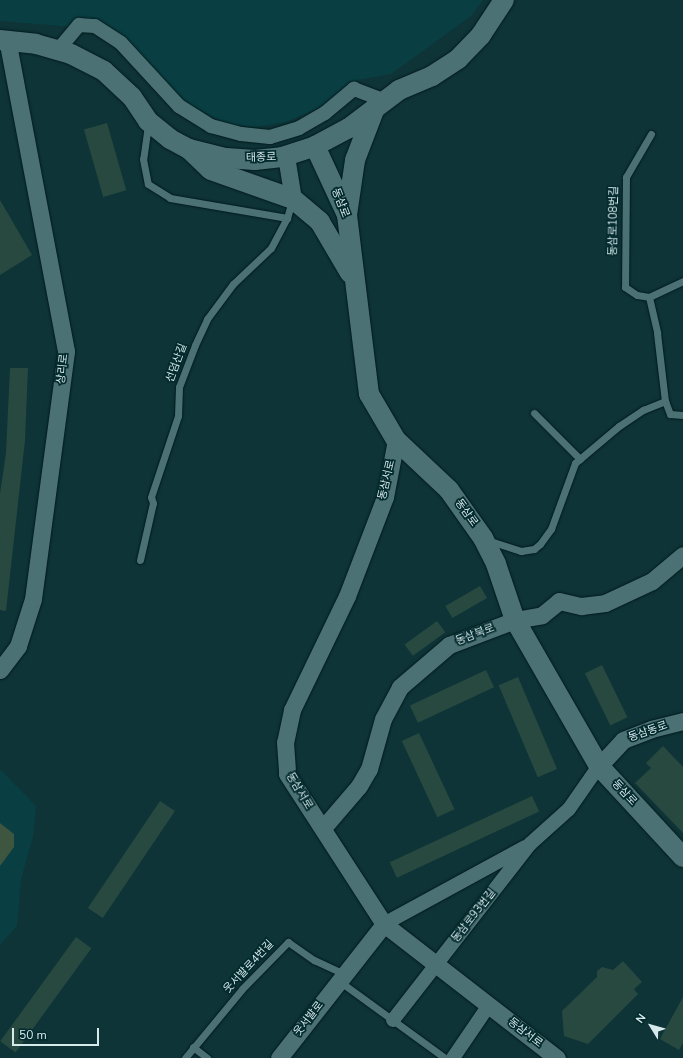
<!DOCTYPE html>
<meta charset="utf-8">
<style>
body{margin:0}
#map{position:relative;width:683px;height:1058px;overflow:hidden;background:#0e3437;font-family:"Nunito Sans","Noto Sans KR",sans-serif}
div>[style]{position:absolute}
.built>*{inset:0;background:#093e42}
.green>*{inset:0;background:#3e5540}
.building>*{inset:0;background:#284940;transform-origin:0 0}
.roads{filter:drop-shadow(0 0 1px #001a1d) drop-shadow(0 0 1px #001a1d)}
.service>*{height:7px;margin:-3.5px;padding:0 3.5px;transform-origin:3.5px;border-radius:3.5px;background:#4c7174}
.minor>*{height:14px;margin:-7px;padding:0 7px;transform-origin:7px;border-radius:7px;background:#4c7174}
.tertiary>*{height:17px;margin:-8.5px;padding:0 8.5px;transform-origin:8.5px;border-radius:8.5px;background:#4c7174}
.secondary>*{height:20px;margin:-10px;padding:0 10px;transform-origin:10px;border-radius:10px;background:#4c7174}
span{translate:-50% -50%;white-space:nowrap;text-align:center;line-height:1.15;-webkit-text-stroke:3.5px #032a2d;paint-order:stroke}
.street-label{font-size:11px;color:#d6eaec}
.north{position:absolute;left:631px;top:1006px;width:40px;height:40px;-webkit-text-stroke:3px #032a2d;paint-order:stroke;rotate:307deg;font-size:11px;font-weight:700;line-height:16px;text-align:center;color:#d6eaec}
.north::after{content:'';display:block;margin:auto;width:14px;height:18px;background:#d6eaec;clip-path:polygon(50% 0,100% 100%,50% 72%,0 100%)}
.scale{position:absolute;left:12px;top:1028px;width:87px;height:18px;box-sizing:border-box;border:2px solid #d6eaec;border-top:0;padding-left:5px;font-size:12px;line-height:14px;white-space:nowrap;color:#d6eaec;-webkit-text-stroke:3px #032a2d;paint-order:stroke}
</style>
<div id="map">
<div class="built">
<i style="clip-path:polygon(0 0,483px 0,471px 16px,391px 74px,358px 80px,321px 107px,286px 122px,256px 127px,227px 124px,185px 103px,111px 30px,0 21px)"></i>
<i style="clip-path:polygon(0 769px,36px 806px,33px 836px,21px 880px,17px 926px,0 945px)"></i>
</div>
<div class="green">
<i style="clip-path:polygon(0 823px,14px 834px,14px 847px,0 866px)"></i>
</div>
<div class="building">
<i style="left:107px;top:123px;width:70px;height:24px;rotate:74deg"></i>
<i style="clip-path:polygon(0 200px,32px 255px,0 275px)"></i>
<i style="clip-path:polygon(10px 368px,28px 368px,25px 440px,6px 611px,0 610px,0 494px,6px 453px)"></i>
<i style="left:480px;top:586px;width:14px;height:40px;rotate:60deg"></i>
<i style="left:437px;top:621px;width:14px;height:40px;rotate:54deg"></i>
<i style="left:602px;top:665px;width:58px;height:19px;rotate:64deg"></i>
<i style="left:486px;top:670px;width:19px;height:84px;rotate:65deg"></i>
<i style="left:518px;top:677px;width:100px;height:21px;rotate:67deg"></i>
<i style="left:419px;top:733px;width:84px;height:19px;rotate:65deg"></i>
<i style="clip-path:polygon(663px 746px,683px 767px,683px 833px,635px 783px,651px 768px,646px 763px)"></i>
<i style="left:532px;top:796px;width:17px;height:157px;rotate:65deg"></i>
<i style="left:160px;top:801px;width:18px;height:129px;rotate:34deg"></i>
<i style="left:76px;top:937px;width:19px;height:129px;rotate:36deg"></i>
<i style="clip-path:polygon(623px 961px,642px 982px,634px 989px,638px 994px,588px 1044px,564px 1036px,562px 1011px,597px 977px,597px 971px,602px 967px,613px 970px)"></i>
<i style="clip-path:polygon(683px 997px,683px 1043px,679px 1050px,660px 1039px)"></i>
</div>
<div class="roads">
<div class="service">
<i style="left:148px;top:125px;width:34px;rotate:98deg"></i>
<i style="left:143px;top:159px;width:25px;rotate:79deg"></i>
<i style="left:148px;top:184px;width:26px;rotate:32deg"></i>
<i style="left:170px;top:198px;width:119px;rotate:9.7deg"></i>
<i style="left:651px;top:134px;width:50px;rotate:120.2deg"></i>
<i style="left:626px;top:177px;width:110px;rotate:90.5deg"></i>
<i style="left:625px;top:287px;width:14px;rotate:34deg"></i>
<i style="left:637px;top:295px;width:12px;rotate:9deg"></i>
<i style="left:649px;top:297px;width:38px;rotate:-25deg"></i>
<i style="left:649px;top:297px;width:37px;rotate:77deg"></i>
<i style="left:657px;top:333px;width:68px;rotate:83.3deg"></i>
<i style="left:534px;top:413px;width:65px;rotate:45deg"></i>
<i style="left:487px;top:540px;width:36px;rotate:18deg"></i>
<i style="left:521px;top:551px;width:13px;rotate:-9deg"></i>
<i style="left:534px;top:549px;width:8px;rotate:-40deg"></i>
<i style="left:540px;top:544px;width:19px;rotate:-54deg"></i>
<i style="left:551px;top:529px;width:70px;rotate:-70deg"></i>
<i style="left:575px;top:463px;width:57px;rotate:-40.1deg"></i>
<i style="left:619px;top:426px;width:29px;rotate:-34deg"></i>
<i style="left:643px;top:410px;width:24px;rotate:-22deg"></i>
<i style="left:665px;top:401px;width:14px;rotate:69deg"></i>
<i style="left:670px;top:414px;width:13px;rotate:4deg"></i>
<i style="left:140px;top:560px;width:58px;rotate:-77.2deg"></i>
<i style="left:153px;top:503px;width:6px;rotate:-108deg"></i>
<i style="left:151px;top:497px;width:85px;rotate:-71.6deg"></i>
<i style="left:178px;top:416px;width:29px;rotate:-88deg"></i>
<i style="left:179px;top:387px;width:45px;rotate:-69.1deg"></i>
<i style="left:195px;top:345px;width:29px;rotate:-65deg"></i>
<i style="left:207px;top:319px;width:44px;rotate:-53.4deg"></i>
<i style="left:233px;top:284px;width:52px;rotate:-43.5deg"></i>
<i style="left:271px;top:248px;width:34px;rotate:-62deg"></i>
<i style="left:287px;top:218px;width:18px;rotate:-74deg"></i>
<i style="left:339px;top:981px;width:131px;rotate:36deg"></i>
<i style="left:193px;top:1047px;width:18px;rotate:38deg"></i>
<i style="left:185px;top:1058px;width:89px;rotate:-50.4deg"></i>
<i style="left:242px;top:989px;width:66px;rotate:-45.6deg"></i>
<i style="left:288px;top:942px;width:32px;rotate:35deg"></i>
<i style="left:314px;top:960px;width:33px;rotate:25deg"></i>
</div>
<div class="minor">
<i style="left:58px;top:50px;width:33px;rotate:-50deg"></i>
<i style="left:79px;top:25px;width:16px;rotate:4deg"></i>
<i style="left:95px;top:26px;width:31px;rotate:33deg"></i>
<i style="left:121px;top:43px;width:86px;rotate:47.4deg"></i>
<i style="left:179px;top:106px;width:38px;rotate:32deg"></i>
<i style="left:211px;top:126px;width:31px;rotate:15deg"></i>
<i style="left:241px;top:134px;width:29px;rotate:6deg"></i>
<i style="left:270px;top:137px;width:30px;rotate:-17deg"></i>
<i style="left:299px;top:128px;width:30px;rotate:-30deg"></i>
<i style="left:325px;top:113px;width:38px;rotate:-40deg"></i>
<i style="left:354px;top:89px;width:33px;rotate:21deg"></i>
<i style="left:384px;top:924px;width:161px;rotate:-28.6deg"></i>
<i style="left:393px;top:1020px;width:223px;rotate:-52.1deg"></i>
<i style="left:530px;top:844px;width:52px;rotate:-41.9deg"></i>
<i style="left:569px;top:809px;width:52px;rotate:-55.1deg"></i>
<i style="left:453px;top:1058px;width:64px;rotate:-55.8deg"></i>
</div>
<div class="tertiary">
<i style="left:286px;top:156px;width:44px;rotate:80.8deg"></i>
<i style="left:396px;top:440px;width:58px;rotate:100.9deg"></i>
<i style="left:385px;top:497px;width:106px;rotate:111deg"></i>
<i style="left:347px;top:596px;width:127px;rotate:115.8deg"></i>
<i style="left:292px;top:710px;width:33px;rotate:102deg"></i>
<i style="left:285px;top:742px;width:32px;rotate:86deg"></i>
<i style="left:287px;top:774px;width:179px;rotate:57.1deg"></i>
<i style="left:384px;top:924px;width:219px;rotate:37.8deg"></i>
<i style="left:0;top:670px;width:30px;rotate:-53deg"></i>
<i style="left:18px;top:646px;width:49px;rotate:-72.3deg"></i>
<i style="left:33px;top:599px;width:250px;rotate:-82.4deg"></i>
<i style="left:66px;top:351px;width:317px;rotate:-100.7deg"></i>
<i style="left:599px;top:766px;width:35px;rotate:-47deg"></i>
<i style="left:623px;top:740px;width:30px;rotate:-21deg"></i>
<i style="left:651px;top:729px;width:33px;rotate:-14deg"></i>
<i style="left:323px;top:828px;width:55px;rotate:-49.4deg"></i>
<i style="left:359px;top:786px;width:20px;rotate:-60deg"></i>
<i style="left:369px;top:769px;width:52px;rotate:-74.4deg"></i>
<i style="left:383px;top:719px;width:36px;rotate:-62deg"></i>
<i style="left:400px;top:687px;width:65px;rotate:-40.6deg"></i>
<i style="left:449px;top:645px;width:71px;rotate:-20.7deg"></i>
<i style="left:515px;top:620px;width:27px;rotate:-10deg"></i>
<i style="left:542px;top:615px;width:22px;rotate:-39deg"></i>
<i style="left:559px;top:601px;width:23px;rotate:13deg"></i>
<i style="left:581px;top:606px;width:24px;rotate:-7deg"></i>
<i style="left:605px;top:603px;width:52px;rotate:-25.1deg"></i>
<i style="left:652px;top:581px;width:40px;rotate:-40deg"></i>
<i style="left:279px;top:1058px;width:170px;rotate:-51.9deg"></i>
</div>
<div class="secondary">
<i style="left:0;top:40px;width:36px;rotate:6deg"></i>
<i style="left:36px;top:44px;width:36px;rotate:16deg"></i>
<i style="left:71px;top:54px;width:37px;rotate:27deg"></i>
<i style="left:104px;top:71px;width:38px;rotate:43deg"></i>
<i style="left:132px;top:97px;width:29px;rotate:56deg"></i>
<i style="left:148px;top:121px;width:28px;rotate:39deg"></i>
<i style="left:170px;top:139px;width:21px;rotate:28deg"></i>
<i style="left:189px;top:149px;width:38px;rotate:14deg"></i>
<i style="left:226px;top:158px;width:29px;rotate:4deg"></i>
<i style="left:255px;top:160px;width:27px;rotate:-6deg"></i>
<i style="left:282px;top:157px;width:35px;rotate:-18deg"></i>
<i style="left:315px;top:146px;width:38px;rotate:-28deg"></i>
<i style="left:349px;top:128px;width:63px;rotate:-37.2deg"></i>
<i style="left:399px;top:90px;width:36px;rotate:-23deg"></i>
<i style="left:432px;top:76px;width:31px;rotate:-33deg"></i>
<i style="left:458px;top:59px;width:33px;rotate:-46deg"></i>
<i style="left:481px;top:35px;width:42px;rotate:-56.7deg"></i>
<i style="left:315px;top:146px;width:76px;rotate:65.1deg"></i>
<i style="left:347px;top:215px;width:180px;rotate:83deg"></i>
<i style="left:369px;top:394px;width:53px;rotate:59.6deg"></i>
<i style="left:396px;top:440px;width:73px;rotate:43.3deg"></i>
<i style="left:449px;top:490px;width:59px;rotate:54.7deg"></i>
<i style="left:483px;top:538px;width:29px;rotate:63deg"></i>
<i style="left:496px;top:564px;width:59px;rotate:71.3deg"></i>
<i style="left:515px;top:620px;width:168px;rotate:60.1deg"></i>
<i style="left:599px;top:766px;width:124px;rotate:47.3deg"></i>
<i style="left:189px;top:149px;width:30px;rotate:44deg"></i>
<i style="left:211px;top:170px;width:87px;rotate:19.5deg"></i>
<i style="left:293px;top:199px;width:35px;rotate:40deg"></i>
<i style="left:320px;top:222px;width:59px;rotate:59.5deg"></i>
<i style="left:347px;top:215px;width:56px;rotate:-81.7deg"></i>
<i style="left:355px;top:160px;width:56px;rotate:-69deg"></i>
</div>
</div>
<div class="street-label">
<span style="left:261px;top:158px;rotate:-2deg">태종로</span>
<span style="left:340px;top:203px;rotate:69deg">동삼로</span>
<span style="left:614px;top:221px;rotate:-89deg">동삼로108번길</span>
<span style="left:177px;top:363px;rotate:-70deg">선덤산길</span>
<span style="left:63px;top:369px;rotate:-84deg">상리로</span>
<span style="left:387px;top:480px;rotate:-77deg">동삼서로</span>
<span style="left:466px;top:513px;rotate:54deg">동삼로</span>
<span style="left:475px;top:635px;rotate:-21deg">동삼북로</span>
<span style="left:648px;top:732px;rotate:-19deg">동삼동로</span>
<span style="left:299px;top:791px;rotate:59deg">동삼서로</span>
<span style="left:624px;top:793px;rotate:47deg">동삼로</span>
<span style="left:474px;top:916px;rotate:-52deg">동삼로93번길</span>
<span style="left:249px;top:967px;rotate:-47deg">웃서발로4번길</span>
<span style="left:309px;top:1019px;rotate:-52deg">웃서발로</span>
<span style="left:525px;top:1033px;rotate:38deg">동삼서로</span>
</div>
<div class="north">N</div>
<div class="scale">50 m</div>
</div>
